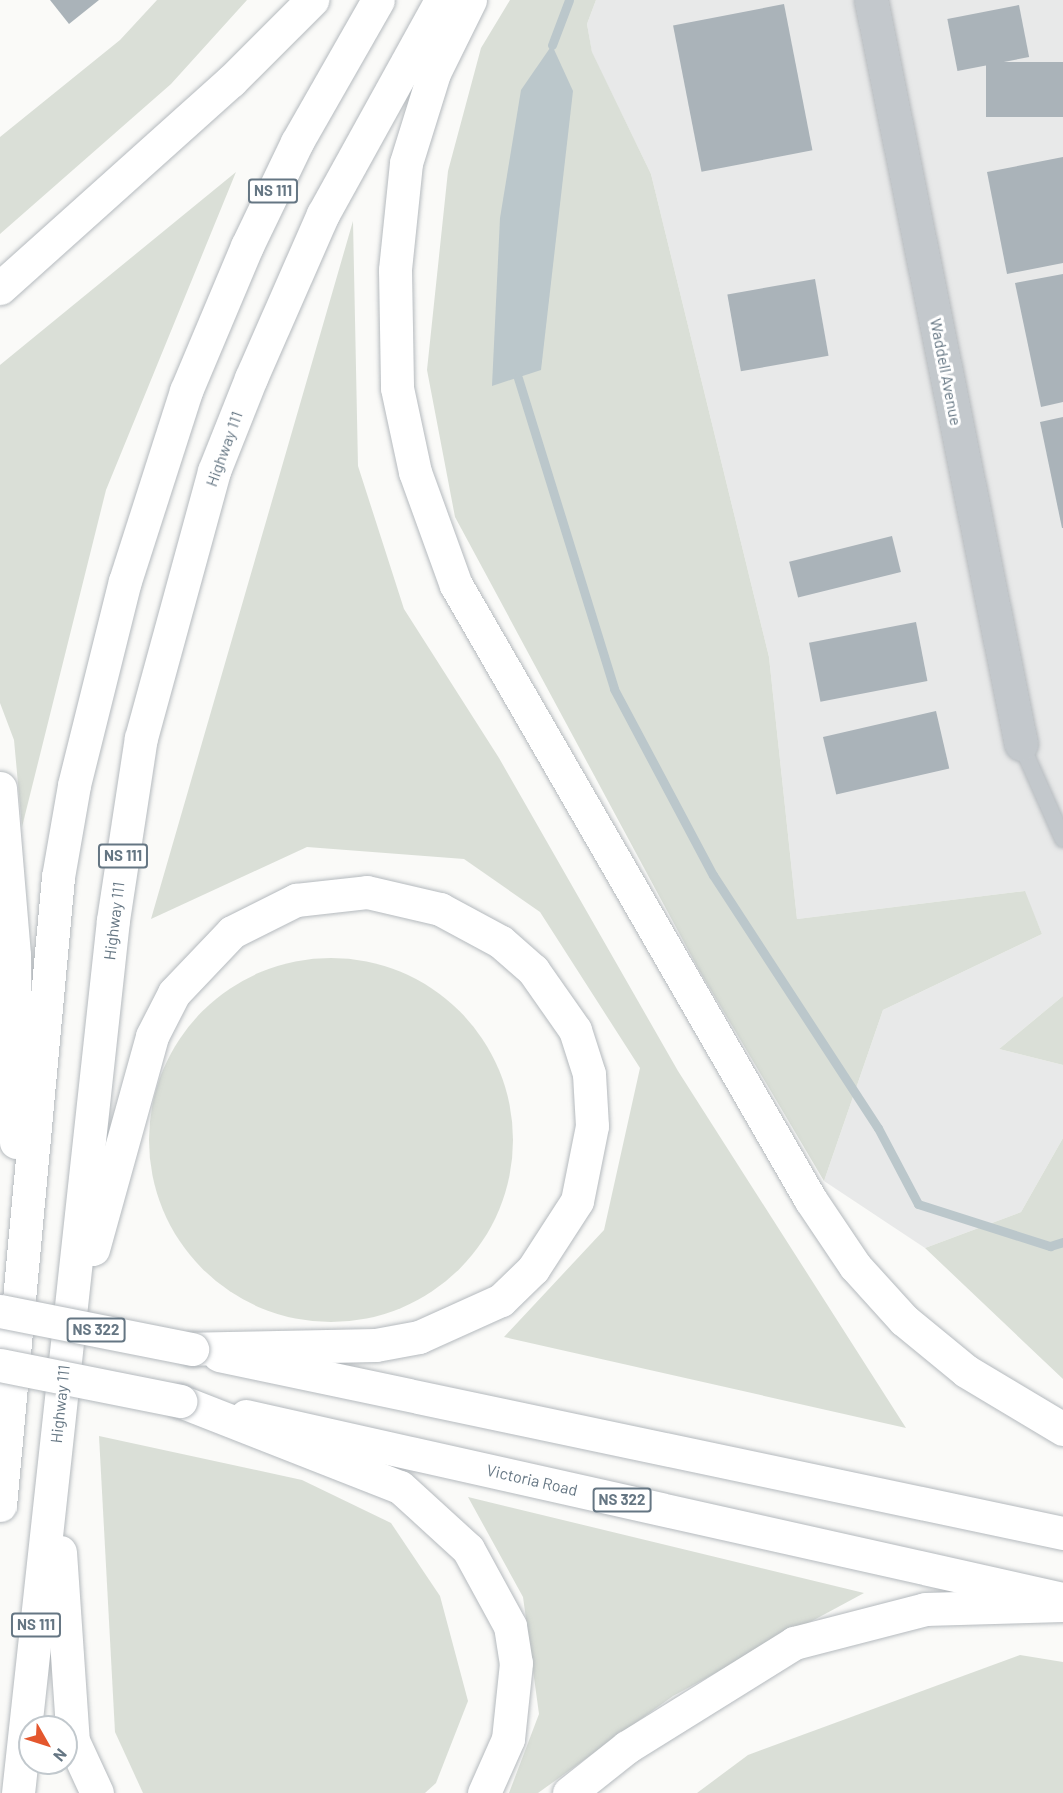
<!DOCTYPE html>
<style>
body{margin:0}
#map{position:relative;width:1063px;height:1793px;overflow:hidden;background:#fafaf8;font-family:Barlow,sans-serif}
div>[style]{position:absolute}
.built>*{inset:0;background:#e8e9e9}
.green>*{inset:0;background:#dadfd7}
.round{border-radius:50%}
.water>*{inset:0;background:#bbc7cb}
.stream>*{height:9px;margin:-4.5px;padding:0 4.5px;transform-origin:4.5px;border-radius:4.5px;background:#bbc7cb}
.building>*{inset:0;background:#aab3b9;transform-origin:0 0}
.roads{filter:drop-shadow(0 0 2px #b5babe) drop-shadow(0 0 2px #b5babe)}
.lane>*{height:16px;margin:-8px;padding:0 8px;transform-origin:8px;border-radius:8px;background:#c3c8cc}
.street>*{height:33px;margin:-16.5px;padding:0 16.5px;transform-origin:16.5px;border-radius:16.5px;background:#c3c8cc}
.primary>*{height:33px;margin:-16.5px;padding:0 16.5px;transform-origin:16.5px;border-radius:16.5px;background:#fff}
.highway>*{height:33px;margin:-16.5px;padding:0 16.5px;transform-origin:16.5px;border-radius:16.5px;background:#fff}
.bridges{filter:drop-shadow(0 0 2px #b5babe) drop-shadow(0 0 2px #b5babe)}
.primary-bridge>*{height:33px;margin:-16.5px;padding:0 16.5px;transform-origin:16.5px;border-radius:16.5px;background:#fff}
span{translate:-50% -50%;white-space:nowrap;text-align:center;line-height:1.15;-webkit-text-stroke:6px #fff;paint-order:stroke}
.shield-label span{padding:2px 4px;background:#fff;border:2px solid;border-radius:4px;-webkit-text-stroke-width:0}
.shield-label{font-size:15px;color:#657683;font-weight:700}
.street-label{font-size:16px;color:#657683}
.north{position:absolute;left:18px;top:1715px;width:60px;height:60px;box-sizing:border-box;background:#fff;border:2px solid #c1c8cd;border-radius:50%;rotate:129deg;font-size:16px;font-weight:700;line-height:24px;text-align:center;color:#657683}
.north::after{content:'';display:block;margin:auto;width:21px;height:27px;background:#e4572e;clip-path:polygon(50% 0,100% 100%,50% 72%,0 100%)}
</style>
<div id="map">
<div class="built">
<i style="clip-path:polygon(596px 0,1063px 0,1063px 996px,999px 1049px,1063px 1065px,1063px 1138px,1021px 1212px,925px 1248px,824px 1181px,883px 1010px,1042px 934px,1024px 891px,797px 919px,769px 657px,651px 174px,592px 53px,587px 24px)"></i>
</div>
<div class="green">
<i style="clip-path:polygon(157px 0,247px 0,171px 84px,0 234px,0 137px,120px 40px)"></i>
<i style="clip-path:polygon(510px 0,596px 0,587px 24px,592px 52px,651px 174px,769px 657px,797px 919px,1025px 891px,1042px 934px,883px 1010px,824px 1181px,699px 970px,455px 517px,427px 370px,448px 171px,481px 48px)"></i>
<i style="clip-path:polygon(236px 172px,106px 490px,22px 827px,14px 740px,0 703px,0 365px)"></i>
<i style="clip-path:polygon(353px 221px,358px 466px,404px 609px,499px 758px,678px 1071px,906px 1428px,504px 1337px,604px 1230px,640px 1068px,540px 912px,464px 859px,307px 847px,151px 919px)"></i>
<i class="round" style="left:149px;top:958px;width:364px;height:364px"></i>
<i style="clip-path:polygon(1063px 996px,1063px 1065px,999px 1049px)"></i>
<i style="clip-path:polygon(1063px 1138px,1063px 1379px,925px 1248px,1021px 1212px)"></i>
<i style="clip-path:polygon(99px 1436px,302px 1480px,391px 1523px,440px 1596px,468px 1701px,436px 1783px,425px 1793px,143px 1793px,115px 1732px)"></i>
<i style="clip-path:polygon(468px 1497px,864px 1593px,673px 1696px,538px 1793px,509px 1793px,539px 1714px,523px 1597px)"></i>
<i style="clip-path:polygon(1020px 1655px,1063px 1662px,1063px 1793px,697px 1793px,748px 1755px)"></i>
</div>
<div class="water">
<i style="clip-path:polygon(552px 45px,573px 91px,541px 370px,492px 386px,500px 218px,521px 90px)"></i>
</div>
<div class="stream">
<i style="left:552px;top:45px;width:48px;rotate:-69.3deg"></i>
<i style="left:518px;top:378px;width:325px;rotate:72.8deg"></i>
<i style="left:614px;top:689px;width:211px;rotate:62deg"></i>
<i style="left:713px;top:875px;width:302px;rotate:56.9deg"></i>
<i style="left:878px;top:1128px;width:86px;rotate:62.2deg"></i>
<i style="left:918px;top:1204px;width:139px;rotate:17.7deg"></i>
<i style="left:1050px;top:1246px;width:14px;rotate:-17deg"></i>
</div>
<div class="building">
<i style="clip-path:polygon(50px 0,99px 0,69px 24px)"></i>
<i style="left:784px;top:4px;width:149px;height:113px;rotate:79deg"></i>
<i style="left:1019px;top:5px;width:53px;height:73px;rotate:79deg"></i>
<i style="left:1063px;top:62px;width:55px;height:77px;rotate:90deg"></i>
<i style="clip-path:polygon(1063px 157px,1063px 263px,1007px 274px,987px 172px)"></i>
<i style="clip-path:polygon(1063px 274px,1063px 402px,1041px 407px,1015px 283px)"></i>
<i style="left:815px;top:279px;width:78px;height:89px;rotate:80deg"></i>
<i style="clip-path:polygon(1063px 417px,1063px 528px,1062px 528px,1040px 422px)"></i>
<i style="left:892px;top:536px;width:37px;height:106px;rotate:76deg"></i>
<i style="left:916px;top:622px;width:60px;height:109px;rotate:79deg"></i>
<i style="left:936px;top:711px;width:59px;height:116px;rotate:77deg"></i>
</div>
<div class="roads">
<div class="lane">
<i style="left:1021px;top:744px;width:104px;rotate:66.1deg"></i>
</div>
<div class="street">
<i style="left:871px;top:0;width:759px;rotate:78.6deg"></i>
</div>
<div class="primary">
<i style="left:219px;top:1355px;width:863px;rotate:11.91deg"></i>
<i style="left:246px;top:1416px;width:836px;rotate:12.64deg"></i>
</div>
<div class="highway">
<i style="left:470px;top:0;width:81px;rotate:116.3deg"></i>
<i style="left:434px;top:73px;width:94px;rotate:107.3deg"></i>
<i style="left:406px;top:163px;width:108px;rotate:95.9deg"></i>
<i style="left:395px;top:270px;width:118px;rotate:89deg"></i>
<i style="left:397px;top:388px;width:86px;rotate:77.9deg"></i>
<i style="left:415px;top:472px;width:120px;rotate:70.1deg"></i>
<i style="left:456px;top:585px;width:709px;rotate:60.03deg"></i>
<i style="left:810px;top:1199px;width:81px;rotate:56.1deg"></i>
<i style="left:855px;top:1266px;width:73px;rotate:47.8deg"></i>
<i style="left:904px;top:1320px;width:80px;rotate:39.4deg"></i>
<i style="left:966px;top:1371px;width:113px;rotate:30.9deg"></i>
<i style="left:0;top:288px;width:310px;rotate:-41.9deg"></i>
<i style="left:231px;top:81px;width:115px;rotate:-45deg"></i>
<i style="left:0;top:788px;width:168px;rotate:85.2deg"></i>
<i style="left:14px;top:955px;width:187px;rotate:89.4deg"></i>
<i style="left:93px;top:1249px;width:221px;rotate:-74.5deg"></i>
<i style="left:152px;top:1036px;width:48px;rotate:-62.9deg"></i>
<i style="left:174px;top:993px;width:84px;rotate:-46.4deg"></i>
<i style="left:232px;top:932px;width:72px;rotate:-26.6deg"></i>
<i style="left:296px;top:900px;width:71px;rotate:-6.4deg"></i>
<i style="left:367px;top:892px;width:75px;rotate:13.1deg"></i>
<i style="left:440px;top:909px;width:69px;rotate:28.4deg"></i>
<i style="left:501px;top:942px;width:43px;rotate:41.2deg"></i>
<i style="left:533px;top:970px;width:73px;rotate:55deg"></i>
<i style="left:575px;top:1030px;width:46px;rotate:72.3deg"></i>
<i style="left:589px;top:1074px;width:52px;rotate:86.7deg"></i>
<i style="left:592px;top:1126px;width:76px;rotate:101.3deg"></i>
<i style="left:577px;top:1201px;width:81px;rotate:122.9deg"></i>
<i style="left:533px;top:1269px;width:45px;rotate:135.9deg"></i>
<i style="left:501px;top:1300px;width:90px;rotate:155.7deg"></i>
<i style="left:419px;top:1337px;width:44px;rotate:169.5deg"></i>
<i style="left:376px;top:1345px;width:184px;rotate:178.8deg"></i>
<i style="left:180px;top:1401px;width:236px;rotate:21.4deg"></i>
<i style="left:400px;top:1487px;width:92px;rotate:42.4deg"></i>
<i style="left:468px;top:1549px;width:88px;rotate:61.4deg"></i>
<i style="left:510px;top:1626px;width:37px;rotate:81deg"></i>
<i style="left:516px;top:1663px;width:76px;rotate:96deg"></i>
<i style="left:508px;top:1739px;width:59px;rotate:114deg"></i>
<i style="left:0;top:1505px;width:631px;rotate:-84.72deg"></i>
<i style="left:58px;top:877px;width:93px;rotate:-80.1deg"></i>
<i style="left:74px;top:785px;width:210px;rotate:-76deg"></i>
<i style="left:125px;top:581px;width:200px;rotate:-72.2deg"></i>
<i style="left:186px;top:391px;width:157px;rotate:-67.2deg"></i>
<i style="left:247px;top:246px;width:115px;rotate:-64.3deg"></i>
<i style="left:297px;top:142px;width:163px;rotate:-60.3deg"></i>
<i style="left:60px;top:1552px;width:189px;rotate:86.1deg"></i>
<i style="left:73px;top:1741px;width:57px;rotate:65.2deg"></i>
<i style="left:18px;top:1793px;width:878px;rotate:-83.79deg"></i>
<i style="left:113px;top:920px;width:184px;rotate:-81.3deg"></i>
<i style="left:141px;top:738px;width:277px;rotate:-74.7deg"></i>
<i style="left:214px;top:471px;width:100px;rotate:-68.3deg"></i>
<i style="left:251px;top:378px;width:179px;rotate:-66.3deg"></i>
<i style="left:323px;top:214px;width:244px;rotate:-61.1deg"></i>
<i style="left:569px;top:1793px;width:74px;rotate:-38.4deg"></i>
<i style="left:627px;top:1747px;width:197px;rotate:-31.9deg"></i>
<i style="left:794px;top:1643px;width:135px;rotate:-14.5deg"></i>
<i style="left:925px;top:1609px;width:138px;rotate:-1.7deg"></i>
</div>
</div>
<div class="bridges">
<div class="primary-bridge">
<i style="left:0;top:1311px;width:196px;rotate:11.2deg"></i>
<i style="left:0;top:1365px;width:184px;rotate:11.3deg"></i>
</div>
</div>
<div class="shield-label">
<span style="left:273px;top:191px">NS 111</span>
<span style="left:123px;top:856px">NS 111</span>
<span style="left:96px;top:1330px">NS 322</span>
<span style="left:622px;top:1500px">NS 322</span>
<span style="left:36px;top:1625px">NS 111</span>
</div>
<div class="street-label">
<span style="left:946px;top:372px;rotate:79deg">Waddell Avenue</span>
<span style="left:224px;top:449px;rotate:-70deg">Highway 111</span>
<span style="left:114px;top:921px;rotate:-83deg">Highway 111</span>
<span style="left:60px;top:1404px;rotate:-84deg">Highway 111</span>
<span style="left:532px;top:1480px;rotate:13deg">Victoria Road</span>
</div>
<div class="north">N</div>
</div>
